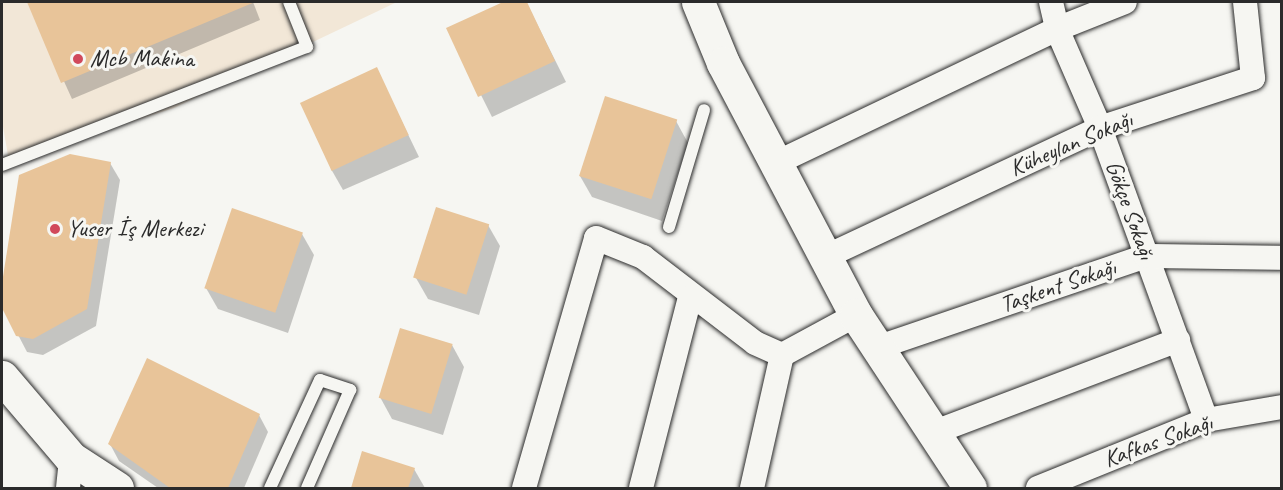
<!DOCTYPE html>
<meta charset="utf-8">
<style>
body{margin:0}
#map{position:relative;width:1283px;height:490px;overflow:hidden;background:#f6f6f2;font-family:Caveat,sans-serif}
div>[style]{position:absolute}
.built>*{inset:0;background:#f2e7d7}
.shadow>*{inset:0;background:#0003}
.building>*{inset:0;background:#e8c499;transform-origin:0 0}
.roads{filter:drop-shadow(0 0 2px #2b2b2b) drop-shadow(0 0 2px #2b2b2b)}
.lane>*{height:12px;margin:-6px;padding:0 6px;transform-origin:6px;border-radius:6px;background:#f6f6f2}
.street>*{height:24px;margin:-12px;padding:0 12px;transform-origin:12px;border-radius:12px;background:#f6f6f2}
.secondary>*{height:33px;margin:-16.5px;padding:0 16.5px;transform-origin:16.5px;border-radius:16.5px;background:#f6f6f2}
.dots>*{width:16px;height:16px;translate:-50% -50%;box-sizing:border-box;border:3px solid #f6f6f2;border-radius:50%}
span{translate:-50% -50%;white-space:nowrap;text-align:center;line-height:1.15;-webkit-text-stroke:6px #f6f6f2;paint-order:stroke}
.poi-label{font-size:24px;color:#2b2b2b}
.left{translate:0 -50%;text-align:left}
.street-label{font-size:24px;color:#2b2b2b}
.frame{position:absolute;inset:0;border:3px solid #2b2b2b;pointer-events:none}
</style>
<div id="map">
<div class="built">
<i style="clip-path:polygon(2px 2px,397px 2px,174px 108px,9px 161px,2px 121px)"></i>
</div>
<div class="shadow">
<i style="clip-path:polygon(28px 2px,253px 2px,260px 20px,72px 99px)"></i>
<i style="clip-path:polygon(507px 2px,526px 2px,566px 82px,492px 117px,448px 29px)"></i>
<i style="clip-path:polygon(376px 68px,419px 157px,343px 190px,331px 169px)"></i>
<i style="clip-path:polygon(676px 121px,688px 143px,662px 221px,592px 197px,580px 176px)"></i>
<i style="clip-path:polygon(110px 163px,120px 180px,96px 326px,43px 355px,27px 352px,2px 304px,20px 177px)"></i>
<i style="clip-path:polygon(488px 225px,500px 246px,479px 315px,428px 299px,416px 278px)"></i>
<i style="clip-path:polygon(302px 234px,314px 255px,288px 333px,218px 309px,206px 288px)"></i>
<i style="clip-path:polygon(452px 345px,464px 367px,443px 435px,392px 419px,380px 397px)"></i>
<i style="clip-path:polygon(259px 415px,268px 432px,244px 488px,158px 488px,119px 461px,110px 444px)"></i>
<i style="clip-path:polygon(363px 453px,414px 469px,425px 488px,352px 488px)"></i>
</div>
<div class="building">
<i style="clip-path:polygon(27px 2px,255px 2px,61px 83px)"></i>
<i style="clip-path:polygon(503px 2px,527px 2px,555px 61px,478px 97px,446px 28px)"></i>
<i style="left:377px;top:67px;width:75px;height:85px;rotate:65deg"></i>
<i style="left:605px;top:96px;width:76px;height:84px;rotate:18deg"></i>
<i style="clip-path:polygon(70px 154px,111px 162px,87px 309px,33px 339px,16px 336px,2px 308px,2px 283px,19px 175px)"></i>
<i style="left:436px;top:207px;width:56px;height:74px;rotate:18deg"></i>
<i style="left:232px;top:208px;width:75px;height:85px;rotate:19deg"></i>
<i style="left:400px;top:328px;width:55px;height:73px;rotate:17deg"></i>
<i style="clip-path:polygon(147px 358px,260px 414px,228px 488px,170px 488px,108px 444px)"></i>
<i style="clip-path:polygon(362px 451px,415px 468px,408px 488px,351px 488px)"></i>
</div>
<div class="roads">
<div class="lane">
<i style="left:2px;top:165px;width:327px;rotate:-21.2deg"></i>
<i style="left:307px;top:47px;width:48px;rotate:-111.8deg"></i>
<i style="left:669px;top:227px;width:122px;rotate:-73.3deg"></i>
<i style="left:270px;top:488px;width:119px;rotate:-65.2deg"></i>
<i style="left:320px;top:380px;width:32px;rotate:18deg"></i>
<i style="left:350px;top:390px;width:107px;rotate:113.7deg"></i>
</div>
<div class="street">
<i style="left:1051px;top:2px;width:28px;rotate:77deg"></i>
<i style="left:1057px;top:29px;width:108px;rotate:66.5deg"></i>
<i style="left:1100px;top:128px;width:311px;rotate:70deg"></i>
<i style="left:776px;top:163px;width:311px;rotate:-25.5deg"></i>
<i style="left:1057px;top:29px;width:73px;rotate:-21.7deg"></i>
<i style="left:825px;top:257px;width:304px;rotate:-25.1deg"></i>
<i style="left:1100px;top:128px;width:161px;rotate:-18.1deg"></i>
<i style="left:1253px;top:78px;width:76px;rotate:-96deg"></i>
<i style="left:876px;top:348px;width:285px;rotate:-18.8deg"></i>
<i style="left:1146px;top:256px;width:136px;rotate:0.8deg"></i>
<i style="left:782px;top:355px;width:84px;rotate:-28.4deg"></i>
<i style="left:935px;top:432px;width:260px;rotate:-20.7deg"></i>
<i style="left:68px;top:488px;width:30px;rotate:-84deg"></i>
<i style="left:524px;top:488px;width:260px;rotate:-73.9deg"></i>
<i style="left:596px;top:238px;width:51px;rotate:22deg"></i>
<i style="left:643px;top:257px;width:141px;rotate:37.5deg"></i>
<i style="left:755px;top:343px;width:30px;rotate:24deg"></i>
<i style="left:641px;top:488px;width:197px;rotate:-75.6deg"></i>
<i style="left:752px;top:488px;width:136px;rotate:-77.3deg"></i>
<i style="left:1038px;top:488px;width:181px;rotate:-22deg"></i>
<i style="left:1206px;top:420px;width:77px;rotate:-9.7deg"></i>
</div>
<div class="secondary">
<i style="left:698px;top:2px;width:66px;rotate:67.7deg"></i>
<i style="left:723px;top:63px;width:285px;rotate:62.2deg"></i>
<i style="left:856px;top:315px;width:207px;rotate:56.6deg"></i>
<i style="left:2px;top:377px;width:106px;rotate:49.6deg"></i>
<i style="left:71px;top:458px;width:55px;rotate:33.1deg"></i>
</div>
</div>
<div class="dots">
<i style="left:78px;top:59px;background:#d1495b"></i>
<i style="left:55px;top:229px;background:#d1495b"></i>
</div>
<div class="poi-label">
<span class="left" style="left:90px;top:59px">Mcb Makina</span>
<span class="left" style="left:67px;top:229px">Yuser İş Merkezi</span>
</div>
<div class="street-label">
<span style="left:1071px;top:144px;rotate:-23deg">Küheylan Sokağı</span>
<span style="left:1130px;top:210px;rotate:70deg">Gökçe Sokağı</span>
<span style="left:1058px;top:286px;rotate:-19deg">Taşkent Sokağı</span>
<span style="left:1158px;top:441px;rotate:-20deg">Kafkas Sokağı</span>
</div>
<div class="frame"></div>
</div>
